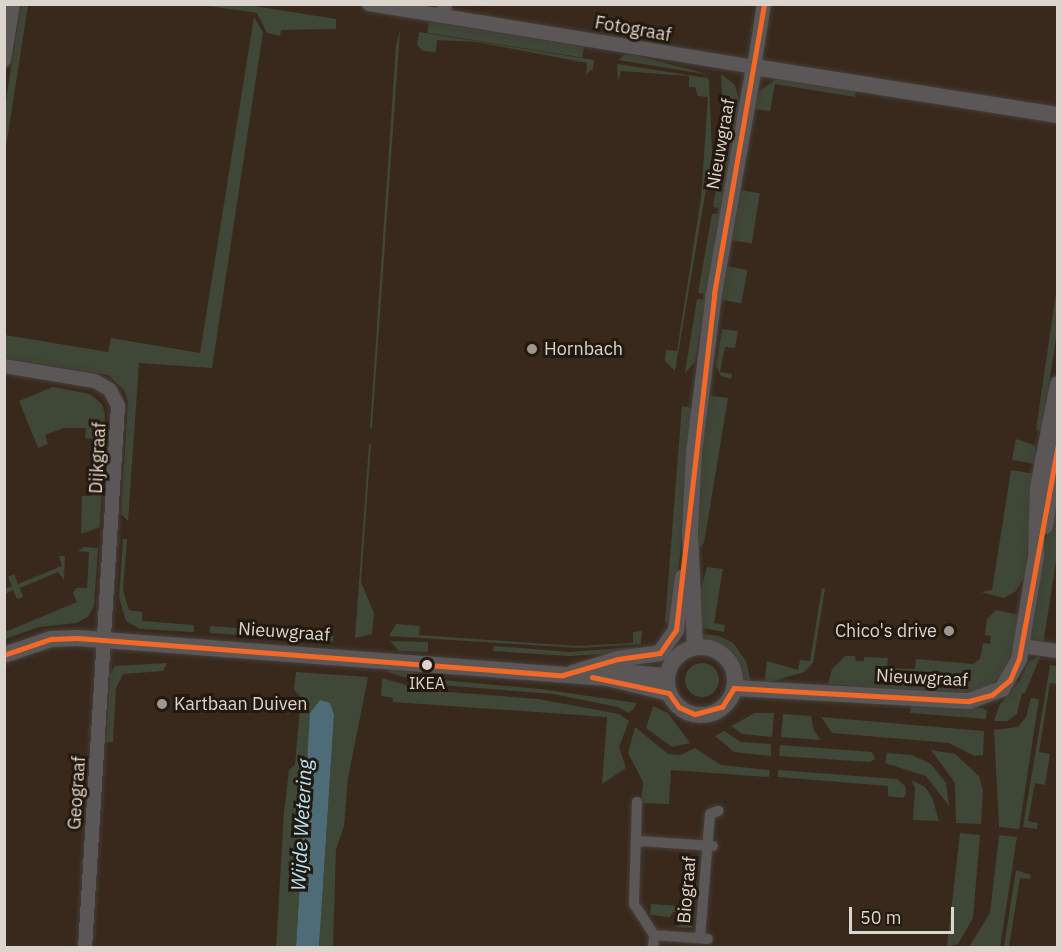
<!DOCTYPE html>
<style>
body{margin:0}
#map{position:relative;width:1062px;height:952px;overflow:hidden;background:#29231e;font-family:"IBM Plex Sans",sans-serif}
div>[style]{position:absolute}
.built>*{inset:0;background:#39291c;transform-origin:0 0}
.green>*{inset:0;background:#3f4736;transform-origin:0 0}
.round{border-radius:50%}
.water>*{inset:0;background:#4d6c77}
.roads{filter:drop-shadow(0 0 2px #453f3b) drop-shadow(0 0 2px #453f3b)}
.pedestrian>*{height:10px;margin:-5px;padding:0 5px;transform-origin:5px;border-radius:5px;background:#5b5756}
.minor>*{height:14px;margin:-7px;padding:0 7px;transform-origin:7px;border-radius:7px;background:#5b5756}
.tertiary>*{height:16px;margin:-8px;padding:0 8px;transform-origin:8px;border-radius:8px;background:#5b5756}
.tertiary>.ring{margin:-8px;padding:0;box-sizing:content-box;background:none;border:16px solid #5b5756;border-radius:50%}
.bus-1>*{height:4.5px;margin:-2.25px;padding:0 2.25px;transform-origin:2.25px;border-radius:2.25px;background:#f36827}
.dots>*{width:16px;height:16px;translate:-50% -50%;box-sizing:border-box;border:3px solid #24190f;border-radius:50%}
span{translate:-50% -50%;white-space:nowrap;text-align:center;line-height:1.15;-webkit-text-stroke:6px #24190f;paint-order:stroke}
.bus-label{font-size:16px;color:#dcd5ce}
.street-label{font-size:18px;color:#dcd5ce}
.poi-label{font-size:18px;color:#dcd5ce}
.left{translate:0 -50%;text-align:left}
.right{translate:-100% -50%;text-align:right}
.water-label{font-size:20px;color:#b3e6fa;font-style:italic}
.frame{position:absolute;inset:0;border:6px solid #dcd5ce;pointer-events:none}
.scale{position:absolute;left:849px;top:907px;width:105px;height:27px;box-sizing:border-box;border:3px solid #dcd5ce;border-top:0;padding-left:8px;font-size:18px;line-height:21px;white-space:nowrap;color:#dcd5ce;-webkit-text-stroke:4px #24190f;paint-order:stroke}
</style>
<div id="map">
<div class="built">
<i style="left:5px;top:5px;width:1052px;height:943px"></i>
</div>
<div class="green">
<i style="clip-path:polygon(21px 5px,28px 5px,5px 153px,5px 107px)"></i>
<i style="clip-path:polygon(201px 5px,247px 5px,336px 19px,336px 29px,281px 30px,280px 36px,267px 33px,257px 13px)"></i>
<i style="clip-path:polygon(254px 17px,263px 32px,212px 368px,139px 363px,128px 521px,121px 514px,128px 402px,124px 390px,108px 375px,5px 358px,5px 335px,108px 352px,111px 338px,200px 353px)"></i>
<i style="left:429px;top:22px;width:157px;height:11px;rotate:9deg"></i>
<i style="clip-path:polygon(400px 30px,372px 428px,370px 428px,396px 46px)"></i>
<i style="clip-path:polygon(419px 32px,594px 60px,593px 69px,586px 74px,587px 63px,477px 42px,437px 40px,436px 52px,423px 51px,417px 45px)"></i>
<i style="clip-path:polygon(624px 55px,634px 55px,711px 75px,618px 60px)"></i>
<i style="clip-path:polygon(617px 64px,707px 78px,709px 80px,712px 154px,675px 371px,665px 361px,666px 350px,677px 351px,701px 198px,708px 97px,698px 96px,695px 87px,689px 87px,689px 76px,621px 71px,618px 82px)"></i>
<i style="clip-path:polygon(721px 74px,735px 85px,740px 105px,695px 362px,685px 373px,697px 299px,703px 300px,704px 294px,698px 293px,712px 214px,718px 214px,719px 208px,713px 207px,724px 139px,728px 139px,730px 130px,724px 128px)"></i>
<i style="clip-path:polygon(777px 78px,856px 90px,855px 97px,775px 84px,770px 111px,754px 109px,759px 92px)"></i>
<i style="left:740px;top:190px;width:20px;height:51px;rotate:9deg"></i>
<i style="left:727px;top:266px;width:21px;height:34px;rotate:11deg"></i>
<i style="clip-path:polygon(1057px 286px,1057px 331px,1042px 431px,1036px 430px)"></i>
<i style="clip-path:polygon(722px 329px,738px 331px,735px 348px,725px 347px,720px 372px,732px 374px,731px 379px,721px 376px,716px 367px)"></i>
<i style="clip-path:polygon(53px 387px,90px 394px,102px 404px,105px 414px,100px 527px,81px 534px,82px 496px,92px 496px,95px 439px,85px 438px,86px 428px,64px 428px,45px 435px,48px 444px,38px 448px,19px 401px)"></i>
<i style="clip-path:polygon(705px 395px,728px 398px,704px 543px,698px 548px)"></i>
<i style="clip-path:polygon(682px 406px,691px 408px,694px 414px,673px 625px,669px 625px,665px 621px)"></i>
<i style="clip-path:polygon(1016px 439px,1034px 445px,1038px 454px,1037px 464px,1012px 460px)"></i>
<i style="clip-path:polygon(369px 444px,371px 444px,361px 582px,374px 613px,372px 634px,355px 638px)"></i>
<i style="clip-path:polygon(1011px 470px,1035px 474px,1025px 575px,1016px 591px,1004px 598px,981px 592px,992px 590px)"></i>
<i style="clip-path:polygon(1056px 476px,1057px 555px,1043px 645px,1031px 638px)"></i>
<i style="clip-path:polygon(123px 539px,127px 539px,123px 590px,129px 610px,142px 612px,142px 621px,194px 625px,194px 632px,140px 629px,126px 621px,119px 597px)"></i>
<i style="clip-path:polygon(84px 547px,98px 548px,94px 606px,88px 617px,76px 623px,39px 627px,5px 639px,5px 632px,77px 602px,73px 593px,76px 588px,87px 588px,89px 552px,78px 551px)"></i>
<i style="clip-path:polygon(59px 556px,65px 556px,64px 580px,58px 572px,20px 588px,23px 597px,17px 599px,13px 590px,5px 594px,5px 589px,12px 586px,8px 577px,14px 574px,18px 584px,62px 566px)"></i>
<i style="clip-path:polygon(707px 567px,723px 569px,714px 623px,725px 625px,724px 632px,697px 627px,696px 606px)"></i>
<i style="clip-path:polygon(822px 588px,825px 589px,813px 663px,804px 672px,764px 684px,767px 661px,798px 670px,800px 660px,810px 661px)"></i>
<i style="clip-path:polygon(996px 610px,1019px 615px,1012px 656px,1003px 674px,989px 686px,961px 694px,828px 684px,832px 669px,845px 656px,855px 656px,856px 661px,864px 661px,864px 657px,888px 658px,887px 668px,915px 669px,916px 659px,973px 664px,980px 659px,983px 643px,990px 644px,991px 636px,985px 635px,987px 619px)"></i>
<i style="clip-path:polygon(396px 624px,420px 626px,419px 635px,576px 646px,633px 643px,633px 632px,642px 631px,641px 644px,579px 648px,389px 636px)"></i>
<i style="left:210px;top:626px;width:124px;height:7px;rotate:4deg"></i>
<i style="clip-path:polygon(698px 633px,719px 636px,733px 643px,746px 661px,751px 683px,740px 681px,730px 654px,716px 645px,698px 643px)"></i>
<i style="clip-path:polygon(390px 641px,428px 642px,428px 652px,399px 651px)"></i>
<i style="clip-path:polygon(494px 646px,569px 652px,638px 647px,639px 652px,570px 656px,493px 651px)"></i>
<i style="clip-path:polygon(1041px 655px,1025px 693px,1022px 693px,1017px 714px,1007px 721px,994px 721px,1000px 704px,1020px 681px,1029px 661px)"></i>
<i class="round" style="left:685px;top:663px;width:34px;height:34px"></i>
<i style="clip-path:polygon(167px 663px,163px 671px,123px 674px,116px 688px,113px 742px,106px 742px,110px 675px,115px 666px)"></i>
<i style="clip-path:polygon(1050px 665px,1057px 666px,1057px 684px,1050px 683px,1039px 752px,1050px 754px,1045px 785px,1035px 783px,1028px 821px,1038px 823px,1037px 829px,1023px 827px)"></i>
<i style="clip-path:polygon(391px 669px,411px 671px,431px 679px,541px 689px,636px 703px,635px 707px,629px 713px,618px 707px,553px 694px,427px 684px,388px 672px)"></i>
<i style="clip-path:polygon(296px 672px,368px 677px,348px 778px,344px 826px,336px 849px,333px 947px,319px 947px,334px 715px,300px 883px,296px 947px,276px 948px,284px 812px,289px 770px,295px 765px,301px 697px,294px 690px)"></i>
<i style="clip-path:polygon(382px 678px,423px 690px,538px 699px,619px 714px,629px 721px,619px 747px,626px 768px,602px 784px,607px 717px,393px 702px,393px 698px,381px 696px)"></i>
<i style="clip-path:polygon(1031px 698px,1039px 699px,1019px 829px,999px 827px,994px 730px,1018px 727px,1026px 717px)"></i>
<i style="clip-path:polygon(911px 705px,983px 708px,987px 711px,986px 719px,910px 713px)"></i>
<i style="clip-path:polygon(653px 706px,668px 713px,690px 743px,672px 747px,646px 728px)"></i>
<i style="clip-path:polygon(755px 713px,774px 713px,772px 737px,742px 734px,731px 726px)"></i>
<i style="clip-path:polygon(783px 714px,811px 716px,814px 731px,821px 740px,781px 737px)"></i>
<i style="clip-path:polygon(821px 717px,984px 731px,983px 755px,975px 756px,949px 743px,832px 733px)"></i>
<i style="clip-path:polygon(635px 727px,668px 754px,681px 755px,695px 748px,721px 765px,770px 770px,769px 777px,671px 770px,669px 804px,641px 803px,643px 782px,628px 753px)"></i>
<i style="clip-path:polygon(724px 731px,741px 742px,771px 744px,771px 756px,734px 752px,715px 736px)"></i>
<i style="clip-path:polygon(780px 745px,872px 752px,875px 759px,870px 762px,779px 756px)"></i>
<i style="clip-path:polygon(931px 750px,955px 754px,979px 776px,983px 790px,981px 824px,956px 823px,955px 783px)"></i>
<i style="clip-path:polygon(887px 753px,912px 755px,931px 764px,946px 783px,949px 806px,926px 776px,885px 763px)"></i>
<i style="clip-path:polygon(778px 770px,897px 779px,905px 786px,906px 794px,903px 798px,888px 796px,888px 786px,778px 777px)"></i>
<i style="clip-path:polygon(911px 780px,925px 787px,932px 797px,939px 821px,913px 820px,915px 787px)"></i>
<i style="clip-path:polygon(960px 833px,980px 835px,973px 918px,958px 944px,947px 947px)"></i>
<i style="clip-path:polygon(999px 835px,1017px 837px,1000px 947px,969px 947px,990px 913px)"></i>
<i style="clip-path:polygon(1016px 870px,1031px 875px,1030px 879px,1020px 878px,1009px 947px,1004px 947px)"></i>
<i style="clip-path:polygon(651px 904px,693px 907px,692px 928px,672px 927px,680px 925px,680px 912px,673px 912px,670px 917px,650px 915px)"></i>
</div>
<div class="water">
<i style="clip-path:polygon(320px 700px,330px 703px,334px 715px,319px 947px,296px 947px,310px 713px)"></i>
</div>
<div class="roads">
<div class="pedestrian">
<i style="left:637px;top:802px;width:102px;rotate:91.7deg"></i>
<i style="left:634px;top:904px;width:37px;rotate:57deg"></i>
<i style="left:654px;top:935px;width:13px;rotate:94deg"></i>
<i style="left:639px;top:841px;width:74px;rotate:3.9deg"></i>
<i style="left:654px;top:935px;width:54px;rotate:4.2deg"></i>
<i style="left:700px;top:938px;width:124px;rotate:-85.4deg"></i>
<i style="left:710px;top:814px;width:9px;rotate:-21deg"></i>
</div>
<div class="minor">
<i style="left:369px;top:4px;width:75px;rotate:9.2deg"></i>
<i style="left:443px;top:16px;width:12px;rotate:-81deg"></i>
<i style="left:443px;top:16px;width:315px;rotate:9.3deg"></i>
<i style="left:754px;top:67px;width:64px;rotate:-81deg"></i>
<i style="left:4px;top:60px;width:57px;rotate:-80.9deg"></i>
<i style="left:4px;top:366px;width:92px;rotate:9.4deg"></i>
<i style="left:95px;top:381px;width:17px;rotate:31deg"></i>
<i style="left:110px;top:390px;width:18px;rotate:63deg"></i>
<i style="left:118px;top:406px;width:543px;rotate:93.48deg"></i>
<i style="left:1021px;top:646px;width:37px;rotate:8deg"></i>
</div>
<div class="tertiary">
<i style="left:1045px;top:526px;width:85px;rotate:-81.2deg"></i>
<i style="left:695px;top:647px;width:115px;rotate:-92.5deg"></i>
<i style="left:690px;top:532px;width:80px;rotate:-87.1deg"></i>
<i style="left:694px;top:452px;width:159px;rotate:-82.8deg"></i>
<i style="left:714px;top:294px;width:230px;rotate:-80deg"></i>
<i style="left:754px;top:67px;width:308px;rotate:9deg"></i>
<i class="ring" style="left:667px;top:647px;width:52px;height:52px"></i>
<i style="left:4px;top:655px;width:50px;rotate:-18.8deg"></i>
<i style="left:51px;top:639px;width:26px;rotate:-2deg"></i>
<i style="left:77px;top:638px;width:532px;rotate:4.32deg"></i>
<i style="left:607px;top:678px;width:64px;rotate:13.6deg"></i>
<i style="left:573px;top:673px;width:47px;rotate:-17.3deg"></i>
<i style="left:618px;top:659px;width:42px;rotate:-8.1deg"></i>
<i style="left:660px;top:653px;width:28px;rotate:-55deg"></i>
<i style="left:676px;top:630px;width:53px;rotate:-82.5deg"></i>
<i style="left:608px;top:678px;width:23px;rotate:-13deg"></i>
<i style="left:630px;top:673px;width:37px;rotate:5deg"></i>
<i style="left:734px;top:688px;width:235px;rotate:3.2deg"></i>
<i style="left:969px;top:701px;width:35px;rotate:-20deg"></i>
<i style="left:1002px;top:689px;width:34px;rotate:-60deg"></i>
<i style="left:1019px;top:659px;width:104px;rotate:-80.6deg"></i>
<i style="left:1036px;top:556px;width:69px;rotate:-88.3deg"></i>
<i style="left:1038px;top:487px;width:105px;rotate:-79deg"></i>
</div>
</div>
<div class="bus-1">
<i style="left:4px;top:655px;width:50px;rotate:-18.8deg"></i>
<i style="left:51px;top:639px;width:26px;rotate:-2deg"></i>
<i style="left:77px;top:638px;width:487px;rotate:4.4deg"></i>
<i style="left:563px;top:675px;width:57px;rotate:-16.2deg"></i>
<i style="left:618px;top:659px;width:42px;rotate:-8.1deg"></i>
<i style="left:660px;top:653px;width:28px;rotate:-55deg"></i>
<i style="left:676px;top:630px;width:338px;rotate:-83.5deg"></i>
<i style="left:714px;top:294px;width:294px;rotate:-80.2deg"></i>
<i style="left:592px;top:677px;width:79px;rotate:11.7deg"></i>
<i style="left:669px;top:693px;width:17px;rotate:54deg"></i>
<i style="left:679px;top:707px;width:17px;rotate:24deg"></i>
<i style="left:695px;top:714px;width:28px;rotate:-15deg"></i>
<i style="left:722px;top:707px;width:22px;rotate:-58deg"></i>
<i style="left:734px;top:688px;width:235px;rotate:3.2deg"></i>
<i style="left:969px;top:701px;width:24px;rotate:-15deg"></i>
<i style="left:992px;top:695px;width:23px;rotate:-40deg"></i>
<i style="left:1010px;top:680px;width:23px;rotate:-67deg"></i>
<i style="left:1019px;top:659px;width:218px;rotate:-79.7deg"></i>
</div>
<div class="dots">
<i style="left:532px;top:349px;background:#9d9790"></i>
<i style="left:949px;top:631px;background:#9d9790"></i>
<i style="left:427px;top:665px;background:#dcd5ce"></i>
<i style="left:162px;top:704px;background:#9d9790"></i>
</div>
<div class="bus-label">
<span style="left:427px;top:683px">IKEA</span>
</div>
<div class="street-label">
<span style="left:633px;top:29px;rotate:10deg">Fotograaf</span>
<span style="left:721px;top:144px;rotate:-80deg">Nieuwgraaf</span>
<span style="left:98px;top:458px;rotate:-87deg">Dijkgraaf</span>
<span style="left:284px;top:632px;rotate:4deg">Nieuwgraaf</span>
<span style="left:922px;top:678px;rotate:3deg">Nieuwgraaf</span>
<span style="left:77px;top:793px;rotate:-86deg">Geograaf</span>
<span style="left:687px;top:890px;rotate:-85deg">Biograaf</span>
</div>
<div class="poi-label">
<span class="left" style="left:544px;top:349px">Hornbach</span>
<span class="right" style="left:937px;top:631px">Chico's drive</span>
<span class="left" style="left:174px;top:704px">Kartbaan Duiven</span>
</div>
<div class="water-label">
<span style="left:301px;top:825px;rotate:-87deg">Wijde Wetering</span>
</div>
<div class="frame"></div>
<div class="scale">50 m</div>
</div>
